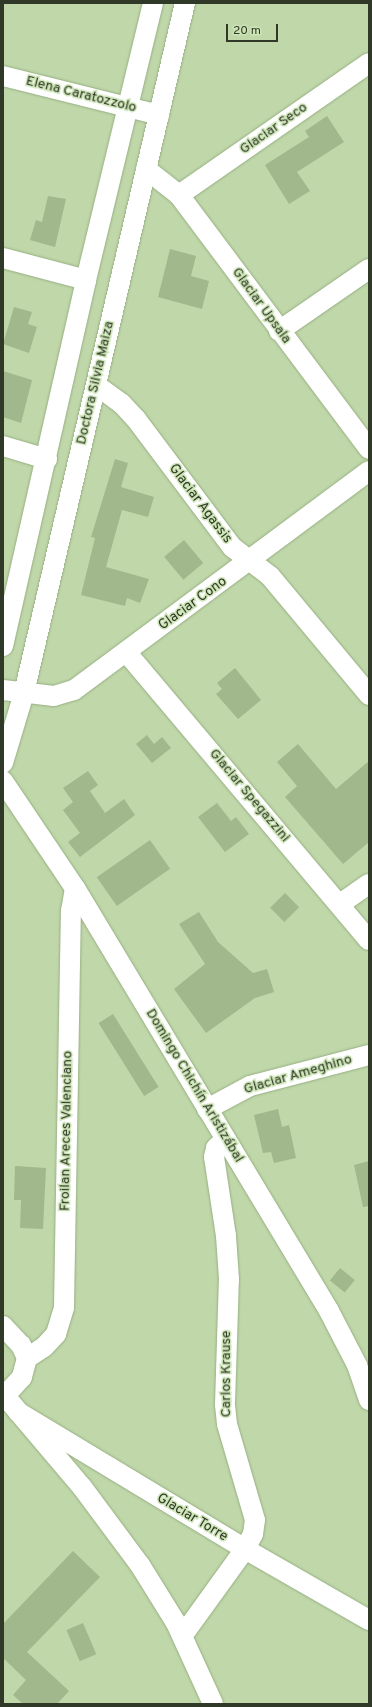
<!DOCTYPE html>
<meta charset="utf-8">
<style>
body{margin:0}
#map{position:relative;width:372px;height:1707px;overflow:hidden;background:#bfd7a9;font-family:Overpass,sans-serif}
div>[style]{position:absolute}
.building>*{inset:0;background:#a0b88b;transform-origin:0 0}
.roads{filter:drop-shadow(0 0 1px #97af82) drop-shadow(0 0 1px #97af82)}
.minor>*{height:20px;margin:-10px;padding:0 10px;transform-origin:10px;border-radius:10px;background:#fff}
span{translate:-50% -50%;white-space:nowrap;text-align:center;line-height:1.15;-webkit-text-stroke:3px #cce4b6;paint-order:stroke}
.street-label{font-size:14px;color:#303927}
.frame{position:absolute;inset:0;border:4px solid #303927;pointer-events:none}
.scale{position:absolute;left:226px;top:24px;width:52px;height:18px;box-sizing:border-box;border:2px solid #303927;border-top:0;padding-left:5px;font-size:12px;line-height:14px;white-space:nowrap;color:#303927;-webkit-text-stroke:3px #cce4b6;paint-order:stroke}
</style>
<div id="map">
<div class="building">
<i style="clip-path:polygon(327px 116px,344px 142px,297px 172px,310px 191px,289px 204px,265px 165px,309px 137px,305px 131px)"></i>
<i style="clip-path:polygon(48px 196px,66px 199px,55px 247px,30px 240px,36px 220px,42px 222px)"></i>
<i style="clip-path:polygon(170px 249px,196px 256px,191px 276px,209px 281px,202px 309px,158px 297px)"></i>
<i style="clip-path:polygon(14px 307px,32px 312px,28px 324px,37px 327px,29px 353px,3px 344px)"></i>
<i style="clip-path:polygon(3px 371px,32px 380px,21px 423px,3px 417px)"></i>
<i style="clip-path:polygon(115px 459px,128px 463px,121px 487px,154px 497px,148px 517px,122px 510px,106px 567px,149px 579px,140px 603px,127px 598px,125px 606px,81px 595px,95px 538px,91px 537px)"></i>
<i style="left:184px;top:540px;width:30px;height:26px;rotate:50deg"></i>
<i style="clip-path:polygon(235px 668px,261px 700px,238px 719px,216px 694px,222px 689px,217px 683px)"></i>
<i style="clip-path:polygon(147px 735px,154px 744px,162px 737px,171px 748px,152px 763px,136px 744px)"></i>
<i style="clip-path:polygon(298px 744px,336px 789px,369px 761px,369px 842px,343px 864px,285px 797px,297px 786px,277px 762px)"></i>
<i style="clip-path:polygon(88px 771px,98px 785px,90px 791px,105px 813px,124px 799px,135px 815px,80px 857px,68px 842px,80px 833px,63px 810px,73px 802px,63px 788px)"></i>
<i style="clip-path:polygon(217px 803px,231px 821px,236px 817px,249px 834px,225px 852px,198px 817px)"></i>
<i style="left:150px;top:840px;width:35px;height:65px;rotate:55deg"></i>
<i style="left:285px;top:893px;width:20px;height:21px;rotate:45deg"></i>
<i style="clip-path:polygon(199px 912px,218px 942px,253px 973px,267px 969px,274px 992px,255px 998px,206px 1033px,174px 989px,205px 964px,179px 924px)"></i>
<i style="left:113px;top:1014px;width:86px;height:17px;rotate:58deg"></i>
<i style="clip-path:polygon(278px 1109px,282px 1127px,289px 1125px,296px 1158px,274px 1163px,271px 1152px,263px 1153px,254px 1115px)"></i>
<i style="clip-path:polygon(369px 1161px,369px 1206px,363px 1207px,354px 1165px)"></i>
<i style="clip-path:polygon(15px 1166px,46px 1168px,43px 1229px,20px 1228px,21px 1200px,14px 1200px)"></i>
<i style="left:340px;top:1268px;width:19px;height:16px;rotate:39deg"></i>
<i style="clip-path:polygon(73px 1551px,100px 1577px,27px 1652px,69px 1691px,57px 1704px,23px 1704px,13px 1695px,26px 1680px,3px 1658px,3px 1624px)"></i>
<i style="left:83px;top:1623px;width:34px;height:18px;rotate:67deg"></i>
</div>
<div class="roads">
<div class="minor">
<i style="left:3px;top:76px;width:161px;rotate:14deg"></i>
<i style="left:146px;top:169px;width:42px;rotate:38.2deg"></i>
<i style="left:179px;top:195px;width:317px;rotate:53.2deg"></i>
<i style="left:179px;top:195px;width:231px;rotate:-34.8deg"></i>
<i style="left:3px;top:258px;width:86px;rotate:14.8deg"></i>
<i style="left:279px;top:331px;width:109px;rotate:-34.6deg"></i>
<i style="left:96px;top:385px;width:32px;rotate:36deg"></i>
<i style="left:122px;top:404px;width:21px;rotate:47deg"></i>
<i style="left:136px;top:419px;width:160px;rotate:53.1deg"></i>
<i style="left:232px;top:547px;width:48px;rotate:37.3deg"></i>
<i style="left:270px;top:576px;width:155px;rotate:50.2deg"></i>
<i style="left:3px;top:446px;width:46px;rotate:16.5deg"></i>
<i style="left:3px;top:646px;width:375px;rotate:-77.2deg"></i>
<i style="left:86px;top:280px;width:285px;rotate:-76.4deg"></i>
<i style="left:127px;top:653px;width:375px;rotate:49.9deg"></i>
<i style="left:3px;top:690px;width:51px;rotate:6.7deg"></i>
<i style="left:54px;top:696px;width:21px;rotate:-17deg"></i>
<i style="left:74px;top:690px;width:367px;rotate:-36.6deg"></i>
<i style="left:3px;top:763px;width:73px;rotate:-73.3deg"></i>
<i style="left:24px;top:693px;width:709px;rotate:-76.87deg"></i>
<i style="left:3px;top:781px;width:129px;rotate:56.1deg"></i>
<i style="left:75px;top:888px;width:493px;rotate:59deg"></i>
<i style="left:329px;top:1311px;width:61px;rotate:62.6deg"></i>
<i style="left:357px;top:1365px;width:37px;rotate:71deg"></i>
<i style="left:340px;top:904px;width:35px;rotate:-35deg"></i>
<i style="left:207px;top:1109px;width:49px;rotate:-28.1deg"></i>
<i style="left:250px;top:1086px;width:123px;rotate:-14.6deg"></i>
<i style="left:3px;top:1326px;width:26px;rotate:47deg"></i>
<i style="left:21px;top:1345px;width:14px;rotate:65deg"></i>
<i style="left:27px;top:1358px;width:20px;rotate:105deg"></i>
<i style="left:22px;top:1377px;width:28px;rotate:132deg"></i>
<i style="left:27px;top:1358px;width:20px;rotate:-33deg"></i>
<i style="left:44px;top:1347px;width:18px;rotate:-47deg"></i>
<i style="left:56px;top:1334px;width:28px;rotate:-73deg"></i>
<i style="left:64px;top:1307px;width:396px;rotate:-89deg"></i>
<i style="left:71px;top:911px;width:23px;rotate:-80deg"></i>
<i style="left:5px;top:1396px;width:119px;rotate:49.8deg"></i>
<i style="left:82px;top:1487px;width:97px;rotate:53.4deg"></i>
<i style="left:140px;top:1565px;width:68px;rotate:58.2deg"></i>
<i style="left:176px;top:1623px;width:89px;rotate:65.4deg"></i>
<i style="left:18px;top:1412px;width:265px;rotate:31.1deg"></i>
<i style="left:245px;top:1549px;width:143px;rotate:29.8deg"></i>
<i style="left:183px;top:1635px;width:106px;rotate:-54.2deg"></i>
<i style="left:245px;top:1549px;width:17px;rotate:-62deg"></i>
<i style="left:253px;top:1534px;width:14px;rotate:-82deg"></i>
<i style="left:255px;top:1520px;width:100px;rotate:-106.3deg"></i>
<i style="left:227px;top:1424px;width:20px;rotate:-96deg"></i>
<i style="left:225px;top:1404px;width:125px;rotate:-88.2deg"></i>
<i style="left:229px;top:1279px;width:43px;rotate:-94deg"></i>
<i style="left:226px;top:1236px;width:80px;rotate:-98.6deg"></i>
<i style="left:214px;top:1157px;width:9px;rotate:-77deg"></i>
<i style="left:216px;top:1148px;width:13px;rotate:-42deg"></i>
</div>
</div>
<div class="street-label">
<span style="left:81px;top:95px;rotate:14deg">Elena Caratozzolo</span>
<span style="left:274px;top:129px;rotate:-35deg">Glaciar Seco</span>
<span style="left:261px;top:306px;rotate:54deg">Glaciar Upsala</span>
<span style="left:96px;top:383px;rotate:-77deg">Doctora Silvia Maiza</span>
<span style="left:200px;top:504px;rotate:53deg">Glaciar Agassis</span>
<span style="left:193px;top:604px;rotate:-36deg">Glaciar Cono</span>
<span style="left:249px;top:796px;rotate:50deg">Glaciar Spegazzini</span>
<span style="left:298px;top:1075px;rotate:-16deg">Glaciar Ameghino</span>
<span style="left:194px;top:1086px;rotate:59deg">Domingo Chichín Aristizábal</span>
<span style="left:67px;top:1131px;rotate:-89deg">Froilan Areces Valenciano</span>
<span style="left:227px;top:1374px;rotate:-90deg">Carlos Krause</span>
<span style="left:192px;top:1518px;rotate:31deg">Glaciar Torre</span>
</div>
<div class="frame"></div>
<div class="scale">20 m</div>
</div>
